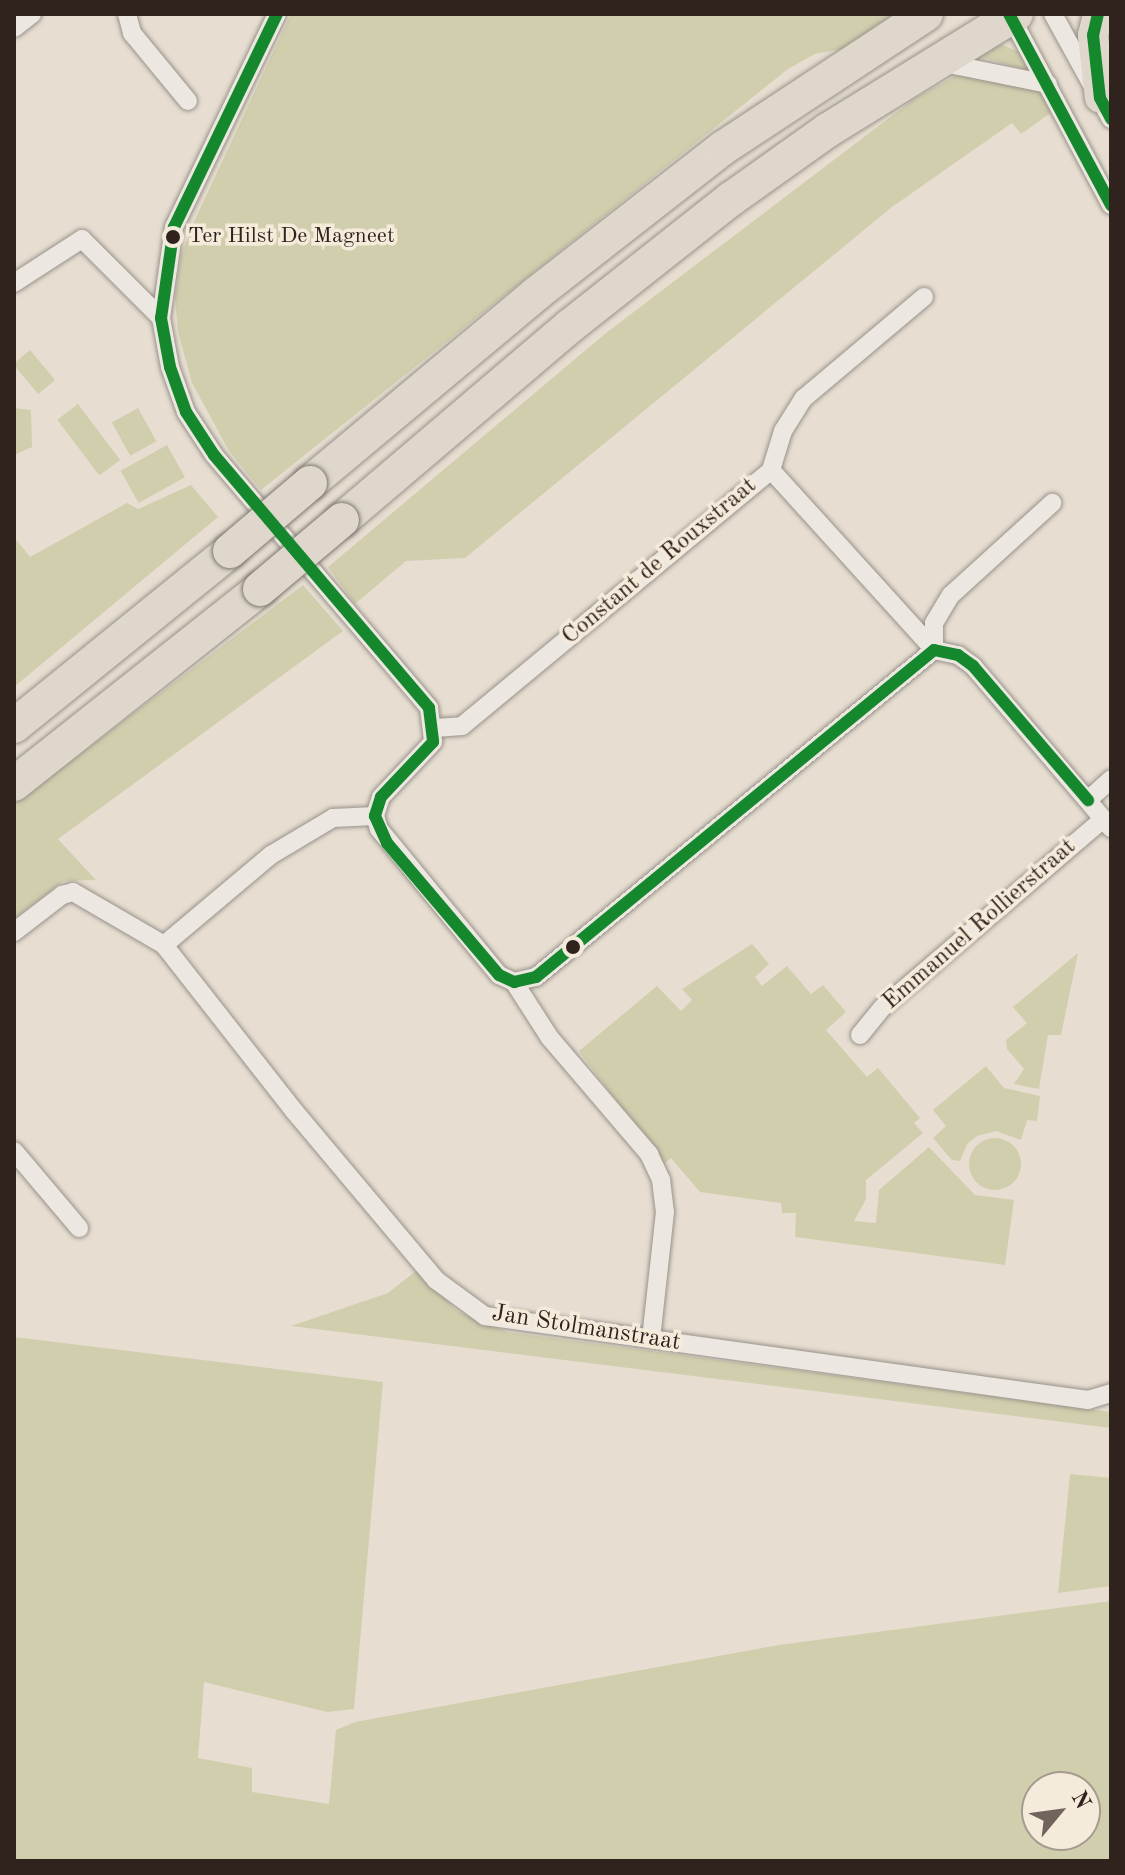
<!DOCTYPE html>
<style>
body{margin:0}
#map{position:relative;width:1125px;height:1875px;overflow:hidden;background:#e7ded1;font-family:"Old Standard TT",serif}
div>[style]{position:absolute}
.green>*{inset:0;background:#d1ceae;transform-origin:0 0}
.round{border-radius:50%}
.roads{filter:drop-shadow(0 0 2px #98928a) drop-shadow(0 0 2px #98928a)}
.street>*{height:18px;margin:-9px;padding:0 9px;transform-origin:9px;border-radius:9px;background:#ece7e0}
.primary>*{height:30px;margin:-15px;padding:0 15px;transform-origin:15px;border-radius:15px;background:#dfd7cb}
.highway>*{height:34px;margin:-17px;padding:0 17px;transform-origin:17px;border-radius:17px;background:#dfd7cb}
.bridges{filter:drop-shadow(0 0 2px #7f7871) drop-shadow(0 0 2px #7f7871)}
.highway-bridge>*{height:34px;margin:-17px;padding:0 17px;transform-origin:17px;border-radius:17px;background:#dfd7cb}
.bus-1>*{height:12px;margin:-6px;padding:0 6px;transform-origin:6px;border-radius:6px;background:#15882e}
.dots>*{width:22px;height:22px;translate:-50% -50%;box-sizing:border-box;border:4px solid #f5ebdb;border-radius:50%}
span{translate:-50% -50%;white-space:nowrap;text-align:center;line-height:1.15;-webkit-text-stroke:7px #f5ebdb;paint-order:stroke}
.bus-label{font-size:22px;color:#30231d}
.left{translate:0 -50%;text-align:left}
.street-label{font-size:24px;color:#30231d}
.frame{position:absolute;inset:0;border:16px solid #30231d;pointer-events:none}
.north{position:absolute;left:1021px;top:1771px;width:80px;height:80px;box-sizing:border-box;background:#f5ebdb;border:2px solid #a69b8f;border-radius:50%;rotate:61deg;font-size:22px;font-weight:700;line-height:32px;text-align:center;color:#30231d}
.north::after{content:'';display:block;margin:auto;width:28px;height:36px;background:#70645c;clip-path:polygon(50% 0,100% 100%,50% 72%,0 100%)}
</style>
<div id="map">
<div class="green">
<i style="clip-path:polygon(291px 14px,899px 14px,847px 48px,815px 54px,788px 69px,261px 490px,229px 451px,192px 383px,178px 332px,175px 297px,181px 255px,194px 222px)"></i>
<i style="clip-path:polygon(998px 43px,1019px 52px,1031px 71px,977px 56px)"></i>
<i style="clip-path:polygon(982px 75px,1043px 93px,1052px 112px,1021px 134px,1012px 123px,892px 207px,465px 558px,406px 561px,355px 604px,328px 567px,606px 333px,914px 99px,955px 76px)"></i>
<i style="left:30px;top:350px;width:39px;height:22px;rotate:50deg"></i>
<i style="left:78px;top:404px;width:70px;height:26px;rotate:53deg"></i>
<i style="clip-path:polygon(14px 408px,31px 410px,32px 447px,14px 455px)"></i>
<i style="left:138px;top:408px;width:38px;height:30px;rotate:61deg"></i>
<i style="left:167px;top:445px;width:37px;height:53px;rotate:61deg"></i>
<i style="clip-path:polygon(191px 485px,218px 517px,14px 687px,14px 537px,30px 557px,127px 503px,138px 509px)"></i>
<i style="clip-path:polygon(303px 585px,343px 631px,58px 839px,96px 880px,63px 881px,14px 919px,14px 804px)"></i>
<i style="clip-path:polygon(752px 944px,769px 964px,755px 977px,762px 986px,787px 966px,811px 994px,823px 985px,846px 1012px,826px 1030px,867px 1077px,878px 1068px,920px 1118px,914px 1123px,923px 1133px,866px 1180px,866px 1199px,854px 1221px,876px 1223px,879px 1190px,929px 1147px,975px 1195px,1014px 1200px,1005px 1265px,795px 1237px,796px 1213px,782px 1213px,781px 1203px,700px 1192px,671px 1158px,664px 1164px,579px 1051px,657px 986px,681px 1011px,692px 1000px,682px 989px)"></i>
<i style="clip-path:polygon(1078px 953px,1061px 1035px,1048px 1035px,1039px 1089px,1014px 1084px,1024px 1069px,1007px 1049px,1006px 1040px,1027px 1023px,1013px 1007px)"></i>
<i style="clip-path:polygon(986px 1066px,1004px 1088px,1040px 1096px,1037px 1121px,1027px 1120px,1021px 1140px,996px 1131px,977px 1136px,967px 1144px,960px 1161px,952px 1160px,933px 1138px,946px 1126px,933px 1110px)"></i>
<i class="round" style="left:969px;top:1138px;width:52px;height:52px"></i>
<i style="clip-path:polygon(417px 1270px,457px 1311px,507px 1332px,1111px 1412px,1111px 1428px,291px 1326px,388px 1293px)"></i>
<i style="clip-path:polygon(evenodd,14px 1337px,383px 1382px,354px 1709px,327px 1712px,204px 1682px,198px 1758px,252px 1768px,252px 1792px,329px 1804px,336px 1730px,355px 1722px,779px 1645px,1111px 1601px,1111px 1861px,14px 1861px,14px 1337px,1037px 1787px,1085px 1787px,1085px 1835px,1037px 1835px,1037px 1787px)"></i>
<i style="clip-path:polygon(1070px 1474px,1111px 1478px,1111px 1586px,1058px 1593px)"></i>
</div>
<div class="roads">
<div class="street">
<i style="left:127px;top:14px;width:20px;rotate:75deg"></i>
<i style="left:132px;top:33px;width:88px;rotate:50.5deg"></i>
<i style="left:277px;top:14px;width:237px;rotate:115.8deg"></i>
<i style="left:174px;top:227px;width:92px;rotate:98.1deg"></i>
<i style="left:161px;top:318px;width:50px;rotate:79.6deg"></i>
<i style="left:170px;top:367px;width:48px;rotate:70.4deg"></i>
<i style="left:186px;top:412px;width:51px;rotate:56.9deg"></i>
<i style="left:214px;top:455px;width:332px;rotate:49.6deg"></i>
<i style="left:429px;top:708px;width:34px;rotate:83deg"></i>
<i style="left:433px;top:742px;width:76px;rotate:133.4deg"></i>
<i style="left:381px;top:797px;width:20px;rotate:108deg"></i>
<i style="left:375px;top:816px;width:14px;rotate:73deg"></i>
<i style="left:379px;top:829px;width:189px;rotate:50.6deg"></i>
<i style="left:499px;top:975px;width:17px;rotate:25deg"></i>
<i style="left:514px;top:982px;width:67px;rotate:57.3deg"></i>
<i style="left:550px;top:1038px;width:153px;rotate:49.5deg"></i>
<i style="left:649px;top:1154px;width:29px;rotate:65deg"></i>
<i style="left:661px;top:1180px;width:32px;rotate:83deg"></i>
<i style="left:665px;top:1212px;width:128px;rotate:96.3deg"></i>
<i style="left:1053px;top:14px;width:120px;rotate:61.1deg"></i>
<i style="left:1011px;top:17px;width:213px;rotate:62deg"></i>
<i style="left:14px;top:28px;width:23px;rotate:-38deg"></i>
<i style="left:944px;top:63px;width:106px;rotate:11.4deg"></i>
<i style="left:14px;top:283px;width:81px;rotate:-32.9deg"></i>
<i style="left:82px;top:239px;width:112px;rotate:45deg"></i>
<i style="left:771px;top:470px;width:243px;rotate:47.8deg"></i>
<i style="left:934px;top:650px;width:25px;rotate:12deg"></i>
<i style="left:958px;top:655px;width:19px;rotate:36deg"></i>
<i style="left:973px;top:666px;width:213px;rotate:49.6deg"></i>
<i style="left:934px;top:650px;width:27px;rotate:-90deg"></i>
<i style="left:934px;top:623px;width:33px;rotate:-59deg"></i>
<i style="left:951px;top:595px;width:137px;rotate:-42.3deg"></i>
<i style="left:435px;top:728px;width:27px;rotate:-4deg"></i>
<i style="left:462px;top:726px;width:401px;rotate:-39.6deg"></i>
<i style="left:771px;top:470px;width:41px;rotate:-72.9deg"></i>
<i style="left:783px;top:431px;width:39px;rotate:-58deg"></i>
<i style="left:804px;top:398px;width:157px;rotate:-40.1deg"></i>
<i style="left:1088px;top:800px;width:31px;rotate:-42deg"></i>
<i style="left:14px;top:932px;width:61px;rotate:-37.6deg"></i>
<i style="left:62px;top:895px;width:11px;rotate:-15deg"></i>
<i style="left:73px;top:892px;width:105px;rotate:30.2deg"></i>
<i style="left:164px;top:945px;width:212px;rotate:51.9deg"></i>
<i style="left:295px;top:1112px;width:219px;rotate:50deg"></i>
<i style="left:436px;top:1280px;width:61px;rotate:36.3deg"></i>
<i style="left:485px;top:1316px;width:609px;rotate:7.93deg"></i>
<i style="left:1088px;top:1400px;width:24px;rotate:-17deg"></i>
<i style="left:164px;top:945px;width:140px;rotate:-40.1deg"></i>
<i style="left:271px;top:855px;width:72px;rotate:-30.8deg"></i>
<i style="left:333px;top:818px;width:42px;rotate:-2.7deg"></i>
<i style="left:514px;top:982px;width:23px;rotate:-13deg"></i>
<i style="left:536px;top:977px;width:515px;rotate:-39.41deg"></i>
<i style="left:860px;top:1035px;width:35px;rotate:-51deg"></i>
<i style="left:882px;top:1008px;width:291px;rotate:-40.5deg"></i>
<i style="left:14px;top:1151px;width:101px;rotate:49.8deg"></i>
</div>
<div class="primary">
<i style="left:1098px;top:14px;width:22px;rotate:103deg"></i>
<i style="left:1093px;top:35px;width:63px;rotate:83.7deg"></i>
</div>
<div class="highway">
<i style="left:310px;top:483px;width:295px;rotate:-39.9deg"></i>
<i style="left:536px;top:294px;width:237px;rotate:-38deg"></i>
<i style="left:723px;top:148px;width:243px;rotate:-33.4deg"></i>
<i style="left:342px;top:520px;width:299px;rotate:-40.4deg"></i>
<i style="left:570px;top:326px;width:205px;rotate:-38.3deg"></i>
<i style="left:731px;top:199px;width:119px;rotate:-35.4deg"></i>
<i style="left:828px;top:130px;width:221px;rotate:-31.7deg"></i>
<i style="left:14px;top:726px;width:278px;rotate:-39deg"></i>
<i style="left:14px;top:784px;width:314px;rotate:-38.4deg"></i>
</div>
</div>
<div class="bridges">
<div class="highway-bridge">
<i style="left:230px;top:551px;width:105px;rotate:-40.4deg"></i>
<i style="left:260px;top:589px;width:107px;rotate:-40.1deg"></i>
</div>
</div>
<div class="bus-1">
<i style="left:277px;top:14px;width:237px;rotate:115.8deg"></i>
<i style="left:174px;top:227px;width:92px;rotate:98.1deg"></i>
<i style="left:161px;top:318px;width:50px;rotate:79.6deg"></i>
<i style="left:170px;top:367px;width:48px;rotate:70.4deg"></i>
<i style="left:186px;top:412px;width:51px;rotate:56.9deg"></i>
<i style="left:214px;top:455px;width:332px;rotate:49.6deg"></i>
<i style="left:429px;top:708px;width:34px;rotate:83deg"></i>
<i style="left:433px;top:742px;width:76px;rotate:133.4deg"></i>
<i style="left:381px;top:797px;width:20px;rotate:108deg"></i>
<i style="left:375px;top:816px;width:30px;rotate:66deg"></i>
<i style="left:387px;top:843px;width:173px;rotate:49.7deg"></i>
<i style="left:499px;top:975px;width:17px;rotate:25deg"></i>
<i style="left:514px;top:982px;width:23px;rotate:-13deg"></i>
<i style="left:536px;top:977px;width:515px;rotate:-39.41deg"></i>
<i style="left:1009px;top:14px;width:217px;rotate:61.9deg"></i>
<i style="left:1098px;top:14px;width:22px;rotate:103deg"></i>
<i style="left:1093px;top:35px;width:63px;rotate:83.7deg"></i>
<i style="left:1100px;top:98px;width:24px;rotate:62deg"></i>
<i style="left:934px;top:650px;width:25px;rotate:12deg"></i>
<i style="left:958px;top:655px;width:19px;rotate:36deg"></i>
<i style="left:973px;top:666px;width:177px;rotate:49.4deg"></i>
</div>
<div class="dots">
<i style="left:173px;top:237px;background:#30231d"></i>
<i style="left:573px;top:947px;background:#30231d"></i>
</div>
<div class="bus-label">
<span class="left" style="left:188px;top:237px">Ter Hilst De Magneet</span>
</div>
<div class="street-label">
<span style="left:660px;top:562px;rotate:-40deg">Constant de Rouxstraat</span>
<span style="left:980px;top:925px;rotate:-41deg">Emmanuel Rollierstraat</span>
<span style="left:586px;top:1329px;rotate:9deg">Jan Stolmanstraat</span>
</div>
<div class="frame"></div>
<div class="north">N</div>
</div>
